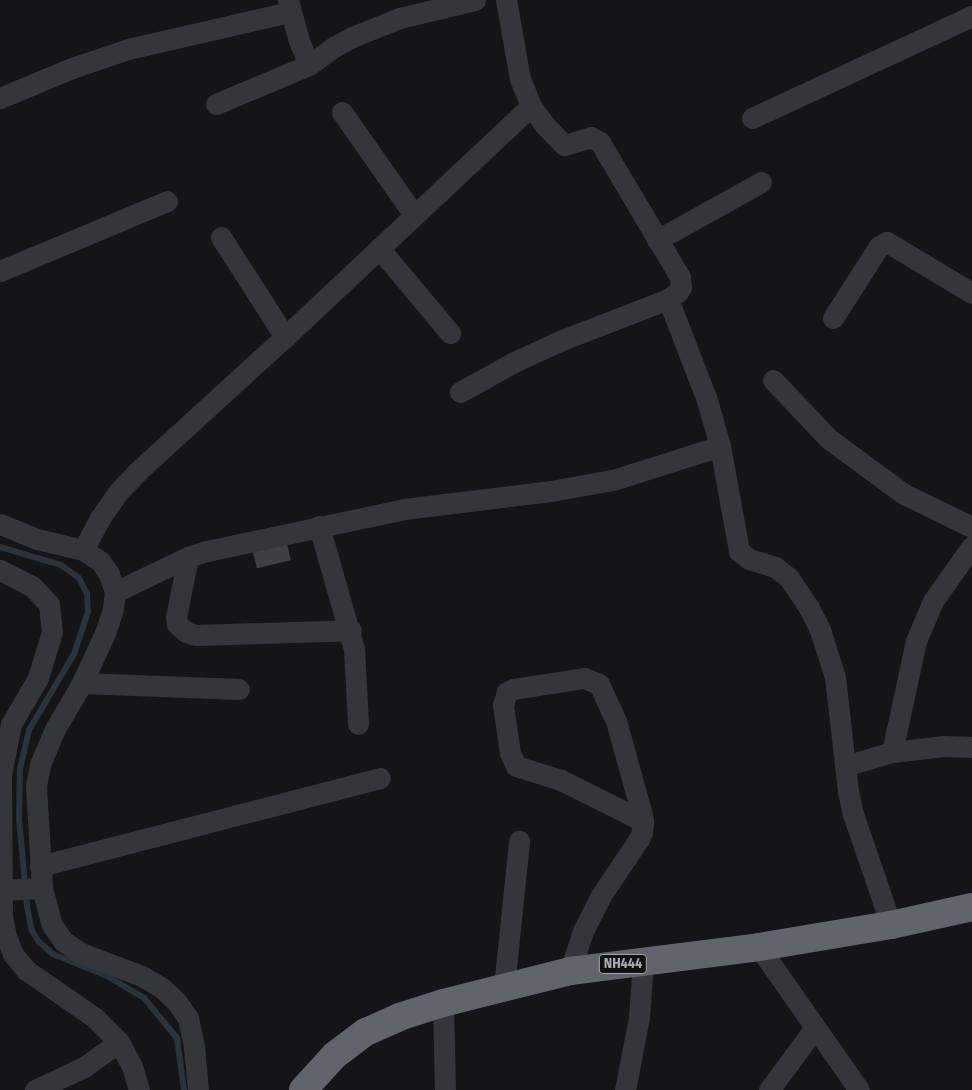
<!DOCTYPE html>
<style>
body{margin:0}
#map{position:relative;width:972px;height:1090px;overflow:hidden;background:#151517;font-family:"Fira Sans Condensed",sans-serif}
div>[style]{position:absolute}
.stream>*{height:6px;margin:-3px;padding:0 3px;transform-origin:3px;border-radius:3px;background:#2a323b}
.building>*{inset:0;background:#3f3f44;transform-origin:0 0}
.minor>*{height:21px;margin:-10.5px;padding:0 10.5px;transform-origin:10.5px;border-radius:10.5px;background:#35363c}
.highway>*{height:28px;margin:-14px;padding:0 14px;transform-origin:14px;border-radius:14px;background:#61636d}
span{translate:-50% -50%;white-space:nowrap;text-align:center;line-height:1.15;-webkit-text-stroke:4px #101011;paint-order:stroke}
.shield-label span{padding:1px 4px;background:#101011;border:1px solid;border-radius:4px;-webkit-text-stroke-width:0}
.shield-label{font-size:14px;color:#a6aab7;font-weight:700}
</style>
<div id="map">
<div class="stream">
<i style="left:0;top:547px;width:64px;rotate:16.4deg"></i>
<i style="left:61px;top:565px;width:22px;rotate:36deg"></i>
<i style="left:79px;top:578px;width:18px;rotate:63deg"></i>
<i style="left:87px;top:594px;width:18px;rotate:87deg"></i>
<i style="left:88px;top:612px;width:44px;rotate:108.4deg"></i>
<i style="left:74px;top:654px;width:88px;rotate:120.6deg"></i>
<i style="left:29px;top:730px;width:40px;rotate:103deg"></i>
<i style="left:20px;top:769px;width:50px;rotate:91.1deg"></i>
<i style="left:19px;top:819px;width:87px;rotate:84.7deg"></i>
<i style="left:27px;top:906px;width:25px;rotate:79deg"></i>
<i style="left:32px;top:931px;width:13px;rotate:58deg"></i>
<i style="left:39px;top:942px;width:18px;rotate:41deg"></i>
<i style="left:53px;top:954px;width:58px;rotate:22.2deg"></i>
<i style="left:107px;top:976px;width:43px;rotate:30.7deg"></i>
<i style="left:144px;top:998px;width:52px;rotate:50.5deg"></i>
<i style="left:177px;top:1038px;width:52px;rotate:82.3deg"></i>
</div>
<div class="building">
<i style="left:285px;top:535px;width:26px;height:35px;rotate:77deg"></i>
</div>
<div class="minor">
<i style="left:288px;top:0;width:42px;rotate:75deg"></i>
<i style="left:299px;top:41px;width:26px;rotate:67deg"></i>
<i style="left:309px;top:65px;width:31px;rotate:-36deg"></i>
<i style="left:334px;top:47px;width:21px;rotate:-29deg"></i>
<i style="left:352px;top:37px;width:52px;rotate:-21.6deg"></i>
<i style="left:400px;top:18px;width:77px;rotate:-13.5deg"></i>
<i style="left:0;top:98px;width:78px;rotate:-22.6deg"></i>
<i style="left:72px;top:68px;width:59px;rotate:-18.7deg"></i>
<i style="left:128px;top:49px;width:166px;rotate:-12.9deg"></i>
<i style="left:216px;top:104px;width:101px;rotate:-22.8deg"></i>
<i style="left:342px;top:112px;width:126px;rotate:55deg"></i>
<i style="left:752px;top:118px;width:242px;rotate:-24.9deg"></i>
<i style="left:221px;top:237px;width:119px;rotate:57.4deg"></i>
<i style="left:657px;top:240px;width:119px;rotate:-29.1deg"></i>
<i style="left:379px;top:248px;width:111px;rotate:50.1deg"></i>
<i style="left:0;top:271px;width:181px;rotate:-22.7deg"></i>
<i style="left:668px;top:299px;width:108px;rotate:68.9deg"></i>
<i style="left:707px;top:400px;width:48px;rotate:74.2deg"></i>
<i style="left:720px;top:446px;width:107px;rotate:79.7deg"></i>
<i style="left:739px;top:551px;width:13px;rotate:39deg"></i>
<i style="left:749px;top:559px;width:27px;rotate:17deg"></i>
<i style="left:775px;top:567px;width:18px;rotate:38deg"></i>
<i style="left:789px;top:578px;width:36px;rotate:56deg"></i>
<i style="left:809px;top:608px;width:25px;rotate:63deg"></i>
<i style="left:820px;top:630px;width:49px;rotate:72.3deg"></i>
<i style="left:835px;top:677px;width:115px;rotate:83.5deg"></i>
<i style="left:848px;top:791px;width:24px;rotate:78deg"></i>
<i style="left:853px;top:814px;width:117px;rotate:71.1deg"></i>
<i style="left:833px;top:318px;width:85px;rotate:-57.4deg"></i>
<i style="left:879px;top:246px;width:9px;rotate:-27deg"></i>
<i style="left:887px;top:242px;width:99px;rotate:31deg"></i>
<i style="left:773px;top:380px;width:81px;rotate:46.5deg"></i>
<i style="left:829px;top:439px;width:93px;rotate:36.3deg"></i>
<i style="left:904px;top:494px;width:76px;rotate:25.9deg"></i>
<i style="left:460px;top:392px;width:60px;rotate:-29.1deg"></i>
<i style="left:512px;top:363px;width:55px;rotate:-24.7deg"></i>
<i style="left:562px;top:340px;width:114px;rotate:-21.1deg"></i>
<i style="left:668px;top:299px;width:12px;rotate:-35deg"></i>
<i style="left:678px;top:292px;width:6px;rotate:-59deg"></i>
<i style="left:681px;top:287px;width:10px;rotate:-96deg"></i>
<i style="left:680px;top:277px;width:157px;rotate:-120.7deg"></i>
<i style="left:600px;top:142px;width:10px;rotate:-151deg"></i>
<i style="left:591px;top:137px;width:28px;rotate:163deg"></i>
<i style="left:564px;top:145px;width:29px;rotate:-134deg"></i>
<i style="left:544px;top:124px;width:22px;rotate:-126deg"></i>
<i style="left:531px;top:106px;width:29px;rotate:-112deg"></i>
<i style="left:520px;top:79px;width:80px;rotate:-100deg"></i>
<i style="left:0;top:524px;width:40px;rotate:22deg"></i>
<i style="left:37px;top:539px;width:47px;rotate:13.4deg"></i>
<i style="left:83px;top:550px;width:20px;rotate:33deg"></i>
<i style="left:100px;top:561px;width:16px;rotate:55deg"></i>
<i style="left:109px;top:574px;width:19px;rotate:72deg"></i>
<i style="left:115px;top:592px;width:17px;rotate:97deg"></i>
<i style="left:113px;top:609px;width:25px;rotate:108deg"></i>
<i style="left:105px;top:633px;width:55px;rotate:114.7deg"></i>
<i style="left:82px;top:683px;width:53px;rotate:120.4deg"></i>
<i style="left:55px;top:729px;width:39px;rotate:113deg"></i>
<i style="left:40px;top:765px;width:20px;rotate:101deg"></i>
<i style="left:36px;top:785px;width:18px;rotate:87deg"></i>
<i style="left:37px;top:803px;width:85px;rotate:86.6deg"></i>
<i style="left:42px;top:888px;width:38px;rotate:75deg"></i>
<i style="left:52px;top:925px;width:19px;rotate:55deg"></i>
<i style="left:63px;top:941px;width:22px;rotate:34deg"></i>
<i style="left:81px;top:953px;width:65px;rotate:20.7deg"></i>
<i style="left:142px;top:976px;width:23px;rotate:31deg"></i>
<i style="left:162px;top:988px;width:19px;rotate:43deg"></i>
<i style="left:176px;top:1001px;width:21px;rotate:55deg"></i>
<i style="left:188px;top:1018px;width:30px;rotate:78deg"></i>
<i style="left:194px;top:1047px;width:43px;rotate:84.7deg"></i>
<i style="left:319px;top:526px;width:128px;rotate:74.1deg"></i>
<i style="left:354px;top:649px;width:75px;rotate:86.9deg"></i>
<i style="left:83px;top:550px;width:36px;rotate:-62deg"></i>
<i style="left:100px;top:518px;width:32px;rotate:-55deg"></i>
<i style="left:118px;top:492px;width:28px;rotate:-46deg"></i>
<i style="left:137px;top:472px;width:200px;rotate:-42.4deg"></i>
<i style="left:285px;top:337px;width:337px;rotate:-43.2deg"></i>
<i style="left:188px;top:557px;width:61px;rotate:101.3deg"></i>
<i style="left:176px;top:617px;width:7px;rotate:82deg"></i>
<i style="left:177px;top:624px;width:12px;rotate:42deg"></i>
<i style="left:186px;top:632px;width:10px;rotate:17deg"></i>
<i style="left:196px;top:635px;width:155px;rotate:-1.8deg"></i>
<i style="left:0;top:570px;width:36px;rotate:27deg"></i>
<i style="left:32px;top:586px;width:25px;rotate:47deg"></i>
<i style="left:49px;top:604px;width:28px;rotate:84deg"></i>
<i style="left:52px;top:632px;width:48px;rotate:106.9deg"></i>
<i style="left:38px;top:678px;width:53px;rotate:120.4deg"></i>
<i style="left:11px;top:724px;width:52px;rotate:101.1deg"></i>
<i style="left:1px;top:775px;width:141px;rotate:89.6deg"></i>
<i style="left:2px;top:916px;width:20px;rotate:79deg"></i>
<i style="left:6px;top:936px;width:19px;rotate:69deg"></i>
<i style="left:13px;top:954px;width:21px;rotate:51deg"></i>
<i style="left:26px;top:970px;width:84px;rotate:34.8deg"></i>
<i style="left:95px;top:1018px;width:34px;rotate:45deg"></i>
<i style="left:119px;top:1042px;width:27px;rotate:62deg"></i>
<i style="left:132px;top:1066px;width:25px;rotate:74deg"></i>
<i style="left:115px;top:592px;width:81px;rotate:-25.6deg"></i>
<i style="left:188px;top:557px;width:20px;rotate:-18deg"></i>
<i style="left:207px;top:551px;width:201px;rotate:-12deg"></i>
<i style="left:404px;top:509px;width:148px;rotate:-7deg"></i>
<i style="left:551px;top:491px;width:63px;rotate:-10.1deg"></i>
<i style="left:613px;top:480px;width:112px;rotate:-17.6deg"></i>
<i style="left:82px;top:683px;width:157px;rotate:2.2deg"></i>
<i style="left:892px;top:752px;width:114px;rotate:-77.8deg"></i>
<i style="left:916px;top:641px;width:43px;rotate:-67deg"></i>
<i style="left:933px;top:601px;width:67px;rotate:-54.7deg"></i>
<i style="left:845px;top:766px;width:49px;rotate:-16.6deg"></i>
<i style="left:892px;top:752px;width:52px;rotate:-6.6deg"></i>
<i style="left:944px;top:746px;width:28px;rotate:2deg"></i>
<i style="left:40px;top:866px;width:351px;rotate:-14.5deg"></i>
<i style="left:0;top:890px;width:42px;rotate:-2.7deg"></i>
<i style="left:759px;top:947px;width:174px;rotate:55deg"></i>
<i style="left:570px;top:971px;width:42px;rotate:-72deg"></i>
<i style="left:583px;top:931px;width:38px;rotate:-63deg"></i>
<i style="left:600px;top:897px;width:70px;rotate:-56.1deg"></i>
<i style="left:639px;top:839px;width:8px;rotate:-67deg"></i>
<i style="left:642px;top:832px;width:11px;rotate:-85deg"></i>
<i style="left:643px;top:821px;width:10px;rotate:-101deg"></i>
<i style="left:641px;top:811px;width:93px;rotate:-105.5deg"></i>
<i style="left:616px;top:721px;width:41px;rotate:-114.7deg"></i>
<i style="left:599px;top:684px;width:16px;rotate:-158deg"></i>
<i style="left:584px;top:678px;width:71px;rotate:171.1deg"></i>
<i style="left:514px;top:689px;width:8px;rotate:157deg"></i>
<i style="left:507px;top:692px;width:14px;rotate:107deg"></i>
<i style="left:503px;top:705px;width:49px;rotate:81.7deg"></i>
<i style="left:510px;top:753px;width:14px;rotate:65deg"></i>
<i style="left:516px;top:766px;width:47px;rotate:17.3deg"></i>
<i style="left:561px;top:780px;width:92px;rotate:26.6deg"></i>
<i style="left:504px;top:987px;width:147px;rotate:-84.1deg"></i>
<i style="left:443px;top:1003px;width:87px;rotate:88.7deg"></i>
<i style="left:35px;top:1090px;width:54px;rotate:-25.1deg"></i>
<i style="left:84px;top:1067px;width:43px;rotate:-35.5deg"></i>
<i style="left:625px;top:1090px;width:74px;rotate:-79.1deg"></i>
<i style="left:639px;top:1017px;width:55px;rotate:-85.8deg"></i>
<i style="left:769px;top:1090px;width:76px;rotate:-53.6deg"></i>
</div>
<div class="highway">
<i style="left:303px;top:1090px;width:47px;rotate:-47.6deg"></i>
<i style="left:335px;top:1055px;width:39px;rotate:-37deg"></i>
<i style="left:366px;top:1032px;width:36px;rotate:-24deg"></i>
<i style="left:399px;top:1017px;width:46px;rotate:-17.7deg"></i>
<i style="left:443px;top:1003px;width:131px;rotate:-14.1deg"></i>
<i style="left:570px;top:971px;width:191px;rotate:-7.2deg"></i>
<i style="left:759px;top:947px;width:134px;rotate:-9.5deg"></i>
<i style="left:891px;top:925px;width:83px;rotate:-12.5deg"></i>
</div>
<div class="shield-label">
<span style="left:623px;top:964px">NH444</span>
</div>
</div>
